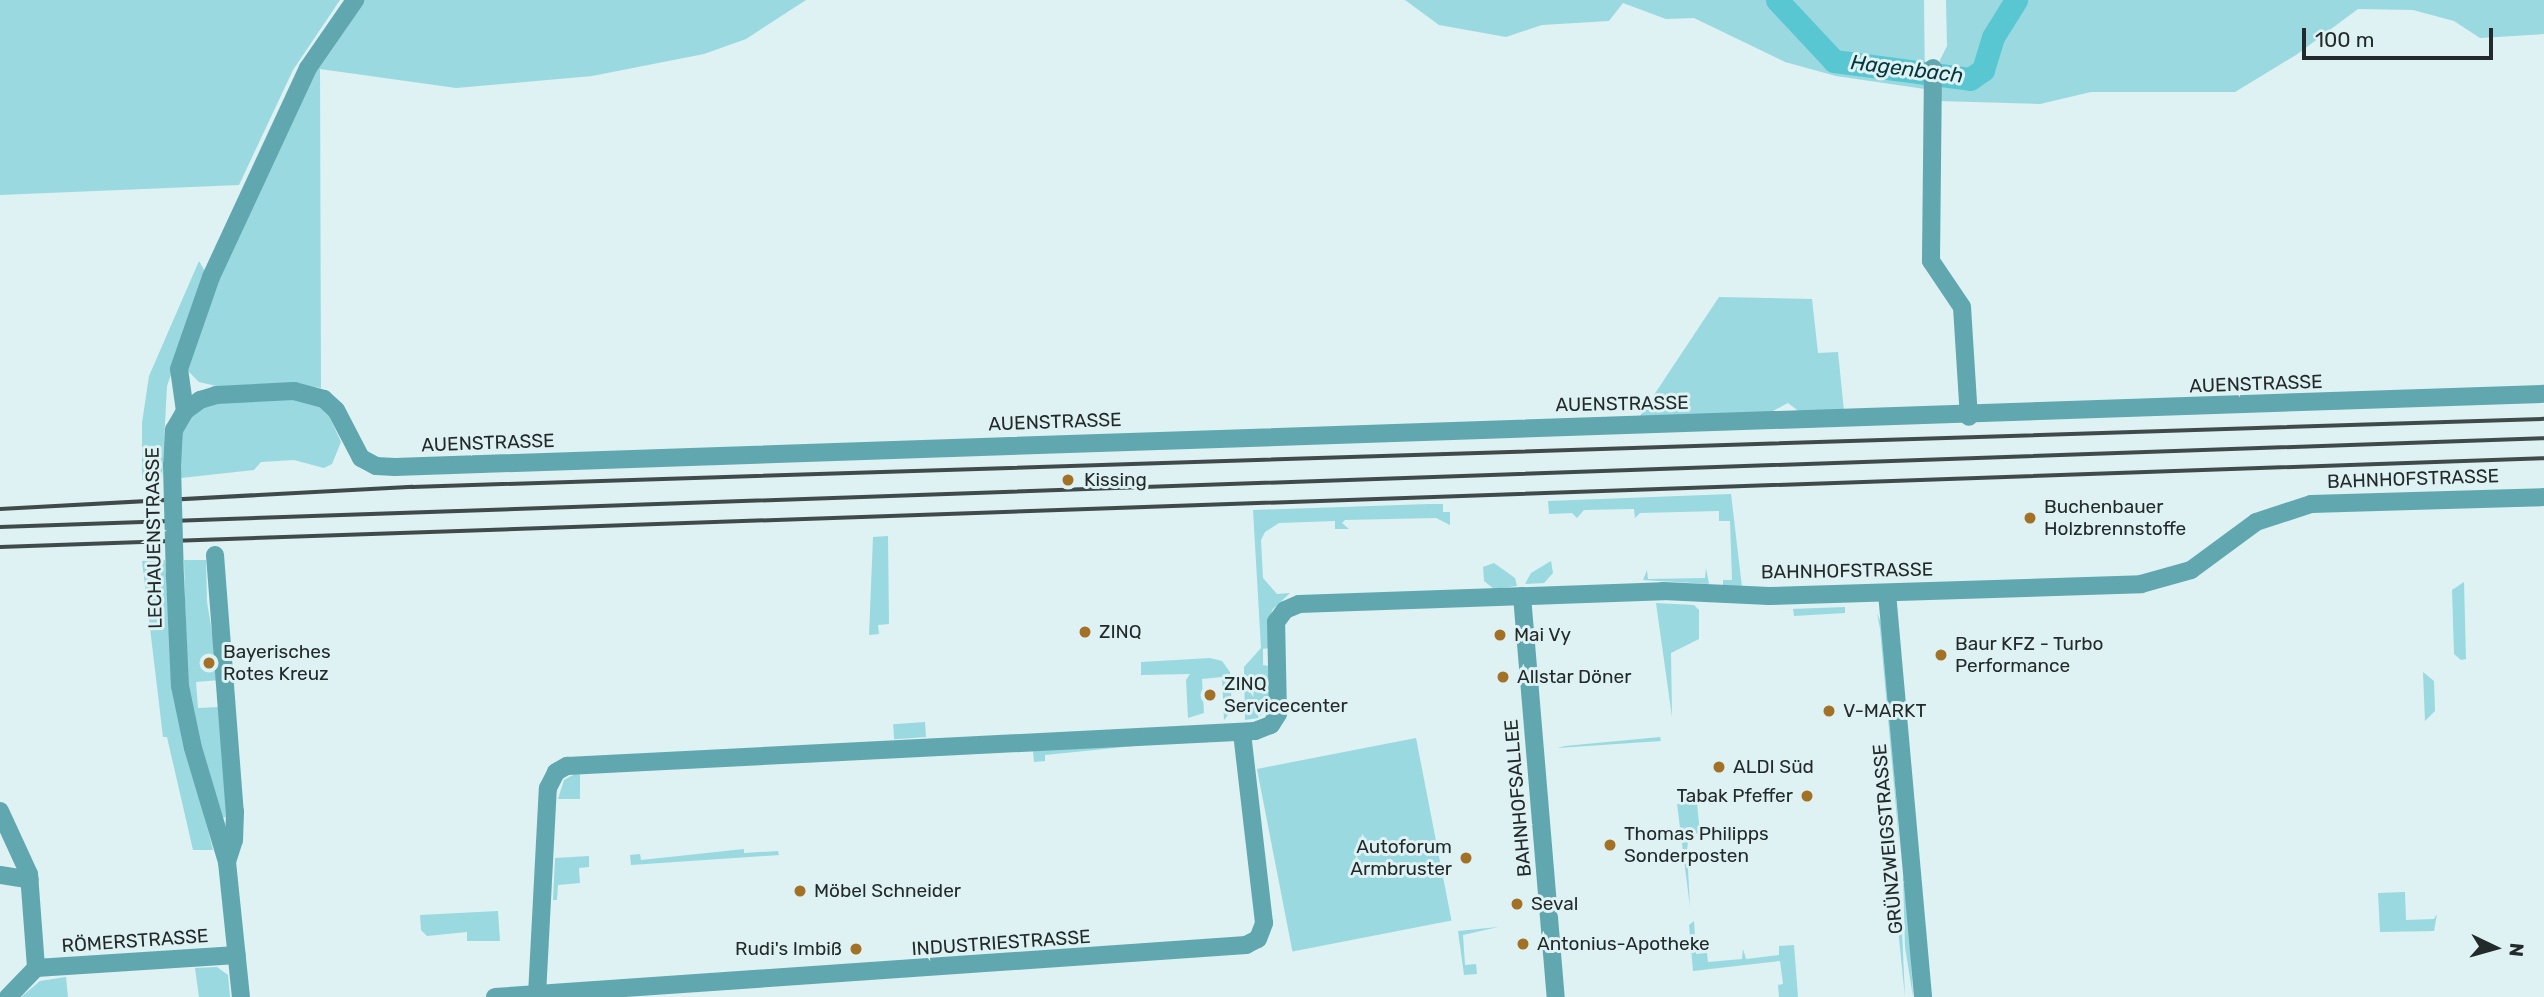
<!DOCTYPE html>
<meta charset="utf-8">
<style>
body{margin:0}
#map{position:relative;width:2544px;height:997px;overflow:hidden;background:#def1f3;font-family:Rubik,sans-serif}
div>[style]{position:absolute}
.green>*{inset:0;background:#9ad9e0;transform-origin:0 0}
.river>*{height:23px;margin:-11.5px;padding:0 11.5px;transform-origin:11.5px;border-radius:11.5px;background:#59c7d2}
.minor>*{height:18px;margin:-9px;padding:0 9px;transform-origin:9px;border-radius:9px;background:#60a7af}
.rail>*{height:3.5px;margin:-1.75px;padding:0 1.75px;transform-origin:1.75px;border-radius:1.75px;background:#414a4b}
.minor-bridge>*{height:18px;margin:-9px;padding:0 9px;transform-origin:9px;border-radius:9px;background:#60a7af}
.dots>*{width:19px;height:19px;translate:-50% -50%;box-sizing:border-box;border:4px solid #def1f3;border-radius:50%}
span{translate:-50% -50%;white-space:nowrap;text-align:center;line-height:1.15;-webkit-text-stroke:6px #def1f3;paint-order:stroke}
.street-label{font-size:19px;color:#232a2b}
.poi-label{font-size:19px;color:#232a2b}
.left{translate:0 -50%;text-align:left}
.right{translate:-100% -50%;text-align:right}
.water-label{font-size:21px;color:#02383d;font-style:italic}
.north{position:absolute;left:2460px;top:913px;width:70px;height:70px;-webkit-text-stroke:5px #def1f3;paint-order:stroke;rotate:95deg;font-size:19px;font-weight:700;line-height:28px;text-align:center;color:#232a2b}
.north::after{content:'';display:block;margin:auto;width:24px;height:32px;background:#232a2b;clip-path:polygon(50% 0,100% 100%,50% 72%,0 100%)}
.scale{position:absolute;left:2302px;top:28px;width:191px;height:32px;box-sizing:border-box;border:4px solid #232a2b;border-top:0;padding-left:9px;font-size:21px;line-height:24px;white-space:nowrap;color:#232a2b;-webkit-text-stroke:5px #def1f3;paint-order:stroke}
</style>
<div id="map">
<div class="green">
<i style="clip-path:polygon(0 0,340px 0,293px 70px,239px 185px,0 195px)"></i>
<i style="clip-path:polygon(362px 0,806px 0,746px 39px,704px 54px,592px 76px,456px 88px,320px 69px,321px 388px,286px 383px,221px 387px,199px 382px,188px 371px,188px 362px,228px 257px,309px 78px)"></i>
<i style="clip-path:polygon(1405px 0,1924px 0,1925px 89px,1836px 76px,1785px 62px,1694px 18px,1666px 19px,1623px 3px,1609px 21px,1542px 25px,1506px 37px,1439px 25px)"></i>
<i style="clip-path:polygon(1946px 0,2009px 0,2003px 16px,2008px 27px,2021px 0,2544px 0,2544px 34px,2480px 38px,2454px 21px,2413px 10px,2358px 9px,2296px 55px,2235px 92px,2091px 92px,2040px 104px,1939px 101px,1940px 60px,1947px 46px)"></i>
<i style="clip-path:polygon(199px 261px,206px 273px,167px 386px,162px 479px,142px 480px,142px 423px,149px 376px)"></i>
<i style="clip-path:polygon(1719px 297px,1812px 299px,1818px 353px,1838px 352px,1844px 411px,1801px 413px,1788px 403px,1763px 416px,1640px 416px)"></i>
<i style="clip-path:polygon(296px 398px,326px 409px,341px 442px,332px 464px,324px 468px,294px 460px,261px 462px,254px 470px,181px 478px,180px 437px,192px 415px,210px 404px)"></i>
<i style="clip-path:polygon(1731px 494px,1742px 587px,1723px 585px,1723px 580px,1732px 580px,1730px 521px,1719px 521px,1719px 511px,1640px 513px,1635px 518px,1634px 509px,1584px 510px,1577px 518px,1572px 513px,1549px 514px,1548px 501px)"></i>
<i style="clip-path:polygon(1429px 504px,1443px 504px,1443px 512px,1450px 512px,1450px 525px,1436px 518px,1345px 520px,1342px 523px,1349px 529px,1335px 529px,1335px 521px,1279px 523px,1265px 532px,1261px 540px,1263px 578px,1277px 594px,1290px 593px,1272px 610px,1269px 648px,1263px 649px,1263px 665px,1269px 666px,1269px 707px,1258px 718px,1245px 720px,1244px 667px,1261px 648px,1253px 510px)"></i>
<i style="clip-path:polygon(888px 536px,889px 624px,878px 625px,879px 634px,869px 635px,873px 537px)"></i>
<i style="clip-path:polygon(165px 560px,173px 694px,213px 850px,193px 850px,167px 737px,163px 737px,142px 561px)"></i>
<i style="clip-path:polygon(184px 560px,206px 560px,207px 602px,220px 680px,196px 682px,198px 708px,220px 707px,227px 816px,221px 819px,197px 732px,187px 676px)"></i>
<i style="clip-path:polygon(1551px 561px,1553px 573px,1544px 583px,1525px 584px,1531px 573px)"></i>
<i style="clip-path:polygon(1494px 563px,1515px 578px,1517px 586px,1494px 589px,1484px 581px,1483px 567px)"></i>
<i style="clip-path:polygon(1706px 568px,1709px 584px,1643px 580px,1647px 570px,1648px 579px,1705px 578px)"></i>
<i style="clip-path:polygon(2464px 582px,2466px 659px,2461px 660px,2454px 654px,2452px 590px)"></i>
<i style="clip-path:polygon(1656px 603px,1694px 605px,1699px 610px,1699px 639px,1671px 653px,1672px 717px)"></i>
<i style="clip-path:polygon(1845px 607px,1845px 613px,1794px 616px,1793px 609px,1764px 610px)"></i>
<i style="clip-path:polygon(1877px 613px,1884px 630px,1900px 853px,1880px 629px)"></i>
<i style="clip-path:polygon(1210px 658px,1222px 661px,1230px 672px,1232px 710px,1224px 720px,1222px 677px,1202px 679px,1204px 713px,1188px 718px,1186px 680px,1190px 674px,1141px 675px,1141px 662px)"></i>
<i style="clip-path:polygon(2423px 672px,2434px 681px,2435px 711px,2425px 721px)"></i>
<i style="left:925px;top:722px;width:15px;height:32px;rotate:86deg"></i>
<i style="clip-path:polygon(1660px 737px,1661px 741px,1557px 748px,1565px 746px)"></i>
<i style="left:1416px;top:738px;width:186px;height:162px;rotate:79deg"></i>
<i style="clip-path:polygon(1154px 744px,1045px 755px,1045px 761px,1034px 762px,1033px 751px)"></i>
<i style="clip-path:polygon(580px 771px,580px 799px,558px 799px,564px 780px)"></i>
<i style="clip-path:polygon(1697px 803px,1700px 833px,1689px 834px,1687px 850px,1690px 907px,1677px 804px)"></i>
<i style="clip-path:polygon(744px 849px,744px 853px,778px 851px,779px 855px,631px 865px,630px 855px,640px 854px,641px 860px)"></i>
<i style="clip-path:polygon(589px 856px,589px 867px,579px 868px,580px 883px,558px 885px,557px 900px,553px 900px,555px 858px)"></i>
<i style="clip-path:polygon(1897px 872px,1901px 909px,1905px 997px,1897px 919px,1892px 919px,1891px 909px,1900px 908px,1896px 876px,1888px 876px)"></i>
<i style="clip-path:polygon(1903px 878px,1907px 878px,1913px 997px,1905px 947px)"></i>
<i style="clip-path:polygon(2405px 892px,2406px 920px,2434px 919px,2437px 914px,2434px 931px,2380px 932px,2378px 893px)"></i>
<i style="clip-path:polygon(498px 911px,500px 941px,467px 941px,467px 932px,427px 936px,421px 930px,420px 915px)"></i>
<i style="clip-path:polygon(1694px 921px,1696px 954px,1707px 953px,1708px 962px,1742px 959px,1743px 949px,1746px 959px,1779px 955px,1779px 946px,1794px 945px,1798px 997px,1779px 997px,1778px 985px,1783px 984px,1780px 961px,1693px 971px,1689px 925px)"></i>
<i style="clip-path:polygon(1498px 927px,1463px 935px,1465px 965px,1476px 964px,1477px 974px,1464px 975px,1458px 931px)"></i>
<i style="clip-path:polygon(217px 967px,228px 975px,230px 997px,199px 997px,195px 968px)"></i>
<i style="clip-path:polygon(66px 977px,68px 997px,21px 997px,40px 981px)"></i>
</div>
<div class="river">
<i style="left:1777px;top:0;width:83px;rotate:46.9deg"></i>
<i style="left:1834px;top:61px;width:137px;rotate:7.5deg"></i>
<i style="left:1970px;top:79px;width:16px;rotate:-35deg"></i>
<i style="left:1983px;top:70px;width:34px;rotate:-73deg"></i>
<i style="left:1993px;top:37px;width:44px;rotate:-58.1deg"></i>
</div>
<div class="minor">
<i style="left:1933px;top:68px;width:193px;rotate:90.6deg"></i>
<i style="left:1931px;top:261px;width:55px;rotate:56deg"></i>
<i style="left:1962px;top:307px;width:110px;rotate:86.4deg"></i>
<i style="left:185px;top:411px;width:42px;rotate:-98.1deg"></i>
<i style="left:179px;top:369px;width:97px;rotate:-70.8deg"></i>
<i style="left:211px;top:277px;width:230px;rotate:-65.1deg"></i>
<i style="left:308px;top:68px;width:83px;rotate:-55.3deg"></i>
<i style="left:172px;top:466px;width:36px;rotate:-87deg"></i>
<i style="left:174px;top:430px;width:22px;rotate:-60deg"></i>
<i style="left:185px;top:411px;width:19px;rotate:-36deg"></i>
<i style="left:200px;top:400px;width:17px;rotate:-17deg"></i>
<i style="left:216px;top:395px;width:78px;rotate:-2.9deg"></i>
<i style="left:294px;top:391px;width:31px;rotate:15deg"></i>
<i style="left:324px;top:399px;width:16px;rotate:43deg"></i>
<i style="left:336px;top:410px;width:54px;rotate:62.5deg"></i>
<i style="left:361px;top:458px;width:17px;rotate:28deg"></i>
<i style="left:376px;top:466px;width:19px;rotate:3deg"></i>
<i style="left:395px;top:467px;width:2150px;rotate:-1.95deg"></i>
<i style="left:215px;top:555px;width:258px;rotate:85.6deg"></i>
<i style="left:235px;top:812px;width:28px;rotate:92deg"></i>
<i style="left:234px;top:840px;width:23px;rotate:108deg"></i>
<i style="left:175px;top:577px;width:109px;rotate:87.4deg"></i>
<i style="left:180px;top:686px;width:63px;rotate:78.2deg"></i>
<i style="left:193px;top:748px;width:119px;rotate:73.4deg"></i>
<i style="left:227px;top:862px;width:136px;rotate:84.1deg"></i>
<i style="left:1887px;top:593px;width:406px;rotate:84.9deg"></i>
<i style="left:1522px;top:596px;width:402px;rotate:85.2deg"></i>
<i style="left:0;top:811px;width:69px;rotate:65.3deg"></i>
<i style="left:29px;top:874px;width:94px;rotate:85.7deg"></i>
<i style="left:0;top:875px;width:30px;rotate:9deg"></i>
<i style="left:537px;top:995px;width:207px;rotate:-87deg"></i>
<i style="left:548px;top:788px;width:18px;rotate:-63deg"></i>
<i style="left:556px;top:772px;width:13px;rotate:-29deg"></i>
<i style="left:567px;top:766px;width:689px;rotate:-2.91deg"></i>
<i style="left:1255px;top:731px;width:17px;rotate:-21deg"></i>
<i style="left:1271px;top:725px;width:13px;rotate:-58deg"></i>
<i style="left:1278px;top:714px;width:92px;rotate:-91.2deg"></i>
<i style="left:1276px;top:622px;width:15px;rotate:-53deg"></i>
<i style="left:1285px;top:610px;width:15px;rotate:-23deg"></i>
<i style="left:1299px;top:604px;width:364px;rotate:-2deg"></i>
<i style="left:1663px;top:591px;width:106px;rotate:2.7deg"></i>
<i style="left:1769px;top:596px;width:372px;rotate:-1.8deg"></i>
<i style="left:2141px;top:584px;width:52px;rotate:-15.6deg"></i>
<i style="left:2191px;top:570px;width:81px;rotate:-36.4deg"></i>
<i style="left:2256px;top:522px;width:58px;rotate:-18.1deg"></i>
<i style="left:2311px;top:504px;width:233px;rotate:-1.7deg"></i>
<i style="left:8px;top:997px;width:40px;rotate:-46deg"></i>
<i style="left:36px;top:968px;width:201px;rotate:-3.7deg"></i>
<i style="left:495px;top:997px;width:753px;rotate:-3.96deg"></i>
<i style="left:1246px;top:945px;width:13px;rotate:-27deg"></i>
<i style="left:1258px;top:939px;width:17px;rotate:-69deg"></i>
<i style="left:1264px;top:923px;width:192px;rotate:-96.6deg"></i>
</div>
<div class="rail">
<i style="left:0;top:509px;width:413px;rotate:-3.1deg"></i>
<i style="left:412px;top:487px;width:2133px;rotate:-1.83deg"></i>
<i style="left:0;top:527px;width:2546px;rotate:-2deg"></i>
<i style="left:0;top:547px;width:2546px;rotate:-2deg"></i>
</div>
<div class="minor-bridge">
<i style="left:172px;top:466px;width:111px;rotate:88.5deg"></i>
</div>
<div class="dots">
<i style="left:1068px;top:480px;background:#a27126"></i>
<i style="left:2030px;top:518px;background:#a27126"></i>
<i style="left:1085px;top:632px;background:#a27126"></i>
<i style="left:1500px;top:635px;background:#a27126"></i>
<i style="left:1941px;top:655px;background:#a27126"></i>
<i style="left:209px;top:663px;background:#a27126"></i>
<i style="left:1503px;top:677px;background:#a27126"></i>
<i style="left:1210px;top:695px;background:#a27126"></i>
<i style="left:1829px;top:711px;background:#a27126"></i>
<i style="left:1719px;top:767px;background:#a27126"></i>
<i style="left:1807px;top:796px;background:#a27126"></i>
<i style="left:1610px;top:845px;background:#a27126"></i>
<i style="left:1466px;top:858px;background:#a27126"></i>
<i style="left:800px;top:891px;background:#a27126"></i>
<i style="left:1517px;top:904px;background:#a27126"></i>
<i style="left:1523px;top:944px;background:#a27126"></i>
<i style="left:856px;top:949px;background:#a27126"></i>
</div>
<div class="street-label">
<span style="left:2256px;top:384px;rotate:-2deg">AUENSTRASSE</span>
<span style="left:1622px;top:404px;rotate:-1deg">AUENSTRASSE</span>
<span style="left:1055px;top:422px;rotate:-2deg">AUENSTRASSE</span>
<span style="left:488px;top:443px;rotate:-2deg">AUENSTRASSE</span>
<span style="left:2413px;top:479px;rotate:-2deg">BAHNHOFSTRASSE</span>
<span style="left:154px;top:538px;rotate:-91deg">LECHAUENSTRASSE</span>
<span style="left:1847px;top:571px;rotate:-1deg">BAHNHOFSTRASSE</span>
<span style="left:1518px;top:798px;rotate:-95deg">BAHNHOFSALLEE</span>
<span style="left:1888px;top:839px;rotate:-95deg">GRÜNZWEIGSTRASSE</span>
<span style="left:135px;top:941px;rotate:-4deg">RÖMERSTRASSE</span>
<span style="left:1001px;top:943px;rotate:-4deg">INDUSTRIESTRASSE</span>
</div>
<div class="poi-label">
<span class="left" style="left:1084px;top:480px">Kissing</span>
<span class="left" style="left:2044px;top:518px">Buchenbauer<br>Holzbrennstoffe</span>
<span class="left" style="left:1099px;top:632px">ZINQ</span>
<span class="left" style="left:1514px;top:635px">Mai Vy</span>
<span class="left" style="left:1955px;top:655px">Baur KFZ - Turbo<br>Performance</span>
<span class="left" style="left:223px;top:663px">Bayerisches<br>Rotes Kreuz</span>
<span class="left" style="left:1517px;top:677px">Allstar Döner</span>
<span class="left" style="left:1224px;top:695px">ZINQ<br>Servicecenter</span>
<span class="left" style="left:1843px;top:711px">V-MARKT</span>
<span class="left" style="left:1733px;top:767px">ALDI Süd</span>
<span class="right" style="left:1793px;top:796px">Tabak Pfeffer</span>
<span class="left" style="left:1624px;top:845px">Thomas Philipps<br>Sonderposten</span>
<span class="right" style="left:1452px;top:858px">Autoforum<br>Armbruster</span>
<span class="left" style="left:814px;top:891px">Möbel Schneider</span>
<span class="left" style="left:1531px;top:904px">Seval</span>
<span class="left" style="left:1537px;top:944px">Antonius-Apotheke</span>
<span class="right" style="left:842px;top:949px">Rudi's Imbiß</span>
</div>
<div class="water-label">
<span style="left:1907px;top:69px;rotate:7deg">Hagenbach</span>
</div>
<div class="north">N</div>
<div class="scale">100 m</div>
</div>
